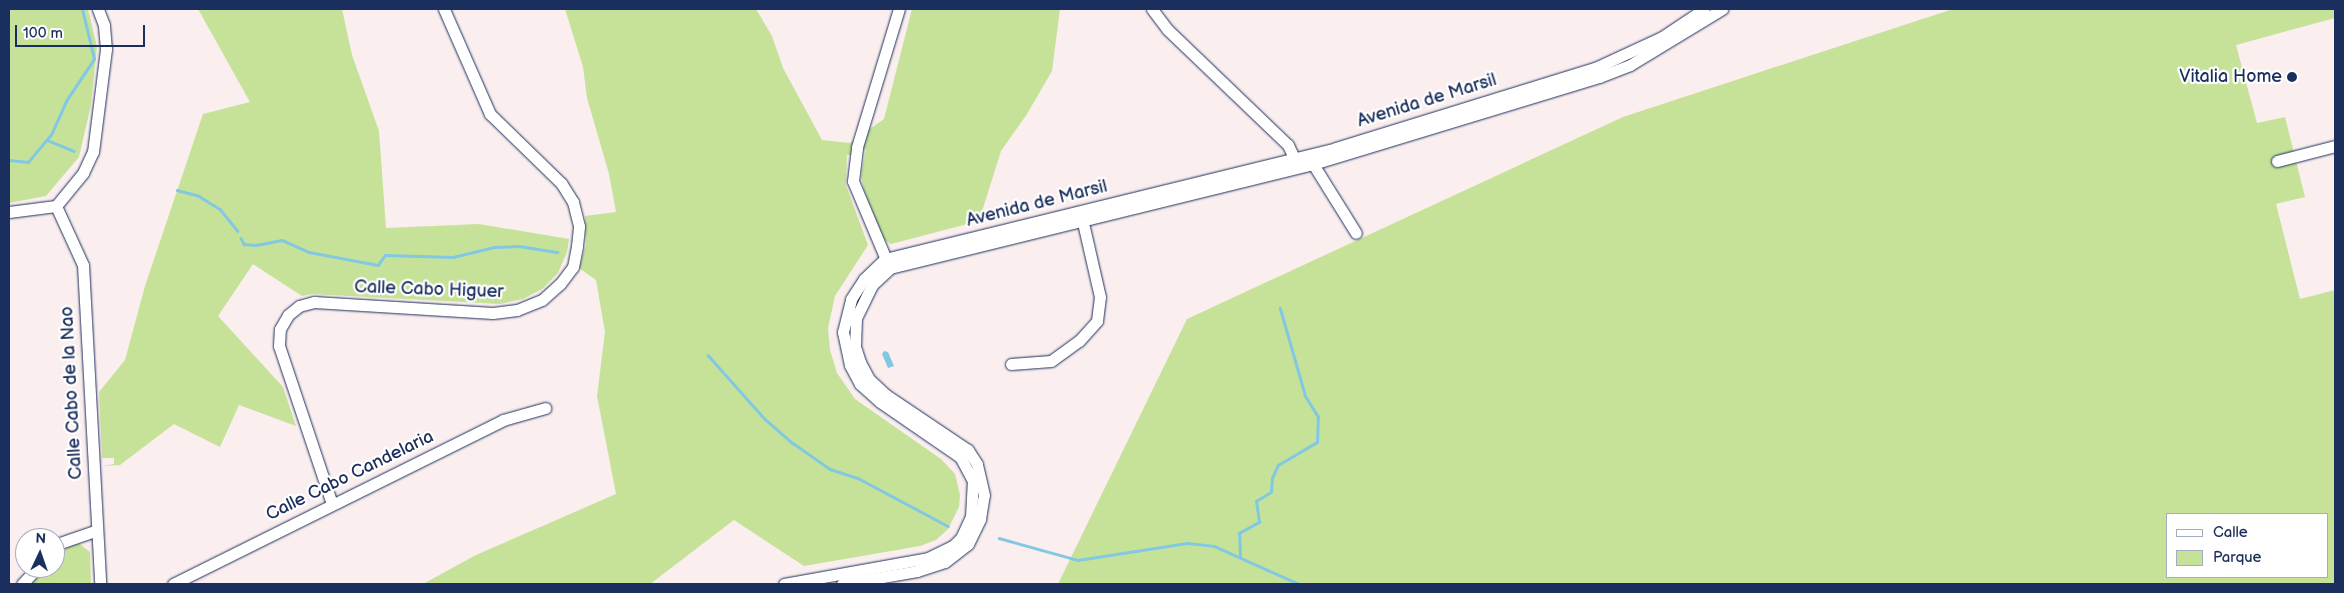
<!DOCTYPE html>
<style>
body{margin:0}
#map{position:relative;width:2344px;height:593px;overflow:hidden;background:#faeeee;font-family:"Balsamiq Sans",sans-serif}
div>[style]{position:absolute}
.green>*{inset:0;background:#c6e299}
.water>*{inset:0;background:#82c8e3}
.stream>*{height:2.5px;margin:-1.25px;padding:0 1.25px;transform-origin:1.25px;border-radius:1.25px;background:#82c8e3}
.roads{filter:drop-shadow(0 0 1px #1b2f5e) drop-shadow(0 0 1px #1b2f5e)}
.minor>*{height:11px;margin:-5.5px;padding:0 5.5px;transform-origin:5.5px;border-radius:5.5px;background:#fff}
.dots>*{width:14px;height:14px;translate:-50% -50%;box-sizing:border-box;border:2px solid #fff;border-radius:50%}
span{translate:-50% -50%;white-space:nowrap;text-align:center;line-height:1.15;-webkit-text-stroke:4.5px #fff;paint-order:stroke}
.poi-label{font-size:18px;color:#1b2f5e}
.right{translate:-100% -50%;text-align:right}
.street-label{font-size:18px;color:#1b2f5e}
.frame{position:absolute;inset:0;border:10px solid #1b2f5e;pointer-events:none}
.legend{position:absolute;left:2166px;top:513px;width:162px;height:65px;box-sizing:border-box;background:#fff;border:1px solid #a4acbf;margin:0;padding:6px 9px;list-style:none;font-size:15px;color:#1b2f5e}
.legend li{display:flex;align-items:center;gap:10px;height:25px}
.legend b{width:25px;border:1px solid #a4acbf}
.north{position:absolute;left:15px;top:528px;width:50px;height:50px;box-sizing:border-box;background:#fff;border:1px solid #a4acbf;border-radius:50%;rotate:3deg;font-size:14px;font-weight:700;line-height:20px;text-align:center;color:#1b2f5e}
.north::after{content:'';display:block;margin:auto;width:18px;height:22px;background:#1b2f5e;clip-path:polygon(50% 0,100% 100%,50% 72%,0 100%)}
.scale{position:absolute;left:15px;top:25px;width:130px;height:22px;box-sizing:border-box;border:2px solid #1b2f5e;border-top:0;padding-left:6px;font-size:15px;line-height:18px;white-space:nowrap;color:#1b2f5e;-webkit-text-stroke:4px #fff;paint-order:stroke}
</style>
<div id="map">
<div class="green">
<i style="clip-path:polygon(9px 9px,88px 9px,97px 47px,91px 105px,79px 157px,46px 196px,9px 203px)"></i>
<i style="clip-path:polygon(198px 9px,342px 9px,352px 55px,379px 131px,386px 228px,479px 224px,569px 239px,567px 252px,558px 273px,542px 289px,523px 299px,500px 304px,312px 294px,302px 296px,253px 264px,218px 316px,283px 387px,296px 426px,239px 405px,220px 447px,174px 424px,120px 465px,103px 466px,114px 464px,114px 458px,102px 458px,99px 392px,125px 360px,145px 286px,203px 114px,250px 102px)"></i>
<i style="clip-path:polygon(565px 9px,756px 9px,772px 36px,783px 68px,822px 140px,850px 143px,884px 119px,912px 9px,1060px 9px,1052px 71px,1027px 114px,1001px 151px,979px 221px,891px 244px,883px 239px,864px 190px,861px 176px,866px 149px,857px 155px,847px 155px,846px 185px,868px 245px,835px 296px,828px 328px,830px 350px,837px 373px,855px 399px,941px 459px,955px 474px,960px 495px,959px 507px,948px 529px,936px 540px,920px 546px,804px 566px,734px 520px,650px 584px,423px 584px,476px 555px,616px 494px,597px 396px,605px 332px,596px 280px,579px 268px,586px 245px,585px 216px,616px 212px,609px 174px,587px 98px,583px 67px)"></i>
<i style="clip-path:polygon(evenodd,1953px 9px,2335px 9px,2335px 18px,2236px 45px,2257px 123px,2285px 117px,2305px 197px,2276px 204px,2300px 299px,2335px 290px,2335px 584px,1058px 584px,1187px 319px,1623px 117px,1953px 9px,2168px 514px,2328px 514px,2328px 577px,2168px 577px,2168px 514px)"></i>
<i style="clip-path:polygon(77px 542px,90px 552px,91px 584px,31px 584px,44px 568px,55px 568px,55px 556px,59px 552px)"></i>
</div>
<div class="water">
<i style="clip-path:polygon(884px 351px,888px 352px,894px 366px,888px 368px,882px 354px)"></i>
</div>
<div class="stream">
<i style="left:47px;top:140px;width:29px;rotate:22deg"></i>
<i style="left:9px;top:160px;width:19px;rotate:6deg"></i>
<i style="left:28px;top:162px;width:35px;rotate:-50deg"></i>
<i style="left:51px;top:135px;width:37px;rotate:-66deg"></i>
<i style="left:66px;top:101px;width:50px;rotate:-56.3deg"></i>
<i style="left:94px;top:59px;width:51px;rotate:-103.5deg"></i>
<i style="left:177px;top:190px;width:23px;rotate:15deg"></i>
<i style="left:199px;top:196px;width:25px;rotate:32deg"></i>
<i style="left:220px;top:209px;width:28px;rotate:51deg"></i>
<i style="left:241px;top:238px;width:7px;rotate:63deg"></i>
<i style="left:244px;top:244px;width:12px;rotate:5deg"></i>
<i style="left:256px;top:245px;width:26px;rotate:-11deg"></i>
<i style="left:282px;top:240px;width:30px;rotate:24deg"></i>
<i style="left:309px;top:252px;width:70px;rotate:10.7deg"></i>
<i style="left:378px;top:265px;width:12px;rotate:-55deg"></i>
<i style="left:385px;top:255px;width:68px;rotate:1.7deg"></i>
<i style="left:453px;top:257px;width:42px;rotate:-13.7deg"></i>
<i style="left:494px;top:247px;width:25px;rotate:-2deg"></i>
<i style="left:519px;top:246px;width:39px;rotate:9deg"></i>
<i style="left:708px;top:355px;width:86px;rotate:48.3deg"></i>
<i style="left:765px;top:419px;width:37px;rotate:41deg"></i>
<i style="left:793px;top:443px;width:45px;rotate:35.1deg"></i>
<i style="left:830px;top:469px;width:29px;rotate:18deg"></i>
<i style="left:858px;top:478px;width:102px;rotate:28.1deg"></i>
<i style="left:999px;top:538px;width:82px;rotate:15.6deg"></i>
<i style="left:1078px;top:560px;width:110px;rotate:-8.9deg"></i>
<i style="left:1187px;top:543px;width:27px;rotate:6deg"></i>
<i style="left:1214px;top:546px;width:93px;rotate:24.1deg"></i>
<i style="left:1240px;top:556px;width:23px;rotate:-92deg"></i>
<i style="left:1239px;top:533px;width:23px;rotate:-29deg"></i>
<i style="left:1259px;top:522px;width:21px;rotate:-98deg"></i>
<i style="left:1256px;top:501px;width:17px;rotate:-31deg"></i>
<i style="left:1271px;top:492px;width:14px;rotate:-86deg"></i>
<i style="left:1272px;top:478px;width:14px;rotate:-65deg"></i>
<i style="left:1278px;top:465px;width:45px;rotate:-30.5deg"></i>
<i style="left:1317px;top:442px;width:25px;rotate:-88deg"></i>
<i style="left:1318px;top:417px;width:25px;rotate:-122deg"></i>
<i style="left:1305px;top:396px;width:91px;rotate:-106deg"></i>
</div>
<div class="roads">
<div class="minor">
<i style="left:1152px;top:9px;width:26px;rotate:53deg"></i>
<i style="left:1168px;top:30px;width:166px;rotate:43.8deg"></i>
<i style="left:1288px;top:145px;width:14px;rotate:65deg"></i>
<i style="left:2277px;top:161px;width:60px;rotate:-14.5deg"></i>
<i style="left:1313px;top:164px;width:81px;rotate:58.1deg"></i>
<i style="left:56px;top:206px;width:65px;rotate:65.4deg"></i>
<i style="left:83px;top:265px;width:319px;rotate:86.9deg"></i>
<i style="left:9px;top:212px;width:47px;rotate:-7.3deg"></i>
<i style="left:56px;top:206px;width:43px;rotate:-50.7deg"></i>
<i style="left:83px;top:173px;width:23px;rotate:-65deg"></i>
<i style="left:93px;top:152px;width:104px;rotate:-82.8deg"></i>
<i style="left:106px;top:49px;width:24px;rotate:-95deg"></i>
<i style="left:104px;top:25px;width:17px;rotate:-111deg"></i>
<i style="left:888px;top:264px;width:90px;rotate:-112.9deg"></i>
<i style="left:853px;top:181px;width:34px;rotate:-83deg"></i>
<i style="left:857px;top:147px;width:144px;rotate:-73.1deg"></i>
<i style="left:1011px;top:364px;width:40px;rotate:-4.3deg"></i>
<i style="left:1051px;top:361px;width:34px;rotate:-36deg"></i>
<i style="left:1079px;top:341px;width:27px;rotate:-48deg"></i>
<i style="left:1097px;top:321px;width:24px;rotate:-83deg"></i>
<i style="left:1100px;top:297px;width:85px;rotate:-102.9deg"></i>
<i style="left:332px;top:504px;width:167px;rotate:-108.5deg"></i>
<i style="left:279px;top:346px;width:17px;rotate:-87deg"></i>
<i style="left:280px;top:329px;width:16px;rotate:-60deg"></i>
<i style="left:288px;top:315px;width:14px;rotate:-39deg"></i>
<i style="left:299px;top:306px;width:16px;rotate:-15deg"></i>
<i style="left:314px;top:302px;width:179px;rotate:3.5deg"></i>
<i style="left:493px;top:313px;width:24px;rotate:-7deg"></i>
<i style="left:517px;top:310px;width:27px;rotate:-22deg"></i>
<i style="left:542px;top:300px;width:24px;rotate:-42deg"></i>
<i style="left:560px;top:284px;width:21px;rotate:-53deg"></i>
<i style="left:573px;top:267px;width:21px;rotate:-79deg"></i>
<i style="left:577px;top:246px;width:20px;rotate:-84deg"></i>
<i style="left:579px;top:226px;width:25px;rotate:-104deg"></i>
<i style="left:573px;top:202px;width:22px;rotate:-122deg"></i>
<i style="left:561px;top:183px;width:99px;rotate:-135.8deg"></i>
<i style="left:490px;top:114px;width:115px;rotate:-113.7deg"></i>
<i style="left:55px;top:548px;width:7px;rotate:-45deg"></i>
<i style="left:60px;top:543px;width:39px;rotate:-19deg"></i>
<i style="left:22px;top:584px;width:22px;rotate:-47deg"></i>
<i style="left:173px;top:584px;width:369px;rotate:-26.4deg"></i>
<i style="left:503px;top:420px;width:44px;rotate:-15.9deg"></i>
<i style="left:784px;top:584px;width:146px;rotate:-10.2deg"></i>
<i style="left:928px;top:558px;width:28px;rotate:-26deg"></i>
<i style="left:953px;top:546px;width:11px;rotate:-45deg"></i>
<i style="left:961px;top:538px;width:23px;rotate:-65deg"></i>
<i style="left:971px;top:517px;width:36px;rotate:-87deg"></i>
<i style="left:973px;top:481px;width:27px;rotate:-118deg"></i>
<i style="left:960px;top:457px;width:97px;rotate:-145.5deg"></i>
<i style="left:880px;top:402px;width:27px;rotate:-138deg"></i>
<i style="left:860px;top:384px;width:21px;rotate:-118deg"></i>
<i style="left:850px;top:365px;width:34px;rotate:-102deg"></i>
<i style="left:843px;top:332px;width:34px;rotate:-76deg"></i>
<i style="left:851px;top:299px;width:24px;rotate:-57deg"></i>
<i style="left:864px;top:279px;width:29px;rotate:-44deg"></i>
<i style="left:885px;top:259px;width:464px;rotate:-13.8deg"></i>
<i style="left:1336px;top:148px;width:271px;rotate:-17.2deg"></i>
<i style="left:1595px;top:68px;width:74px;rotate:-24.8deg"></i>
<i style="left:1662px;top:37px;width:50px;rotate:-33.7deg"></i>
<i style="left:842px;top:584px;width:76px;rotate:-9.8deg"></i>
<i style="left:917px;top:571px;width:29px;rotate:-18deg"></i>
<i style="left:945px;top:562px;width:29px;rotate:-38deg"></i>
<i style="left:968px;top:544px;width:28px;rotate:-64deg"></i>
<i style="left:980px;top:519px;width:24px;rotate:-81deg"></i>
<i style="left:984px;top:495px;width:32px;rotate:-103deg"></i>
<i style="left:977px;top:464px;width:17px;rotate:-123deg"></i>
<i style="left:968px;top:450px;width:99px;rotate:-146.1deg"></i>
<i style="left:886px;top:395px;width:23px;rotate:-137deg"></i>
<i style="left:869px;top:379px;width:19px;rotate:-118deg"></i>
<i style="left:860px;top:362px;width:16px;rotate:-108deg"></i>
<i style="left:855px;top:347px;width:29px;rotate:-88deg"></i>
<i style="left:856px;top:318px;width:37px;rotate:-64deg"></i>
<i style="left:872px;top:285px;width:25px;rotate:-43deg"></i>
<i style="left:890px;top:268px;width:436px;rotate:-13.8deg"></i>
<i style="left:1313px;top:164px;width:299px;rotate:-16.9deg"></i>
<i style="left:1599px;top:77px;width:33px;rotate:-21deg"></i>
<i style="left:1630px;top:65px;width:108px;rotate:-31.3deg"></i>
</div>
</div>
<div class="dots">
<i style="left:2292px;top:77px;background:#1b2f5e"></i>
</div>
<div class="poi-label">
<span class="right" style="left:2282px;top:77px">Vitalia Home</span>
</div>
<div class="street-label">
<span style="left:1427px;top:101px;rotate:-17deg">Avenida de Marsil</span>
<span style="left:1037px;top:204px;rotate:-14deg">Avenida de Marsil</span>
<span style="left:429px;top:290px;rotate:2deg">Calle Cabo Higuer</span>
<span style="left:72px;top:393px;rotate:-93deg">Calle Cabo de la Nao</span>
<span style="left:350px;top:476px;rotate:-26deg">Calle Cabo Candelaria</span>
</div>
<div class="frame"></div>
<ul class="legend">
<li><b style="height:6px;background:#fff"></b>Calle</li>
<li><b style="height:14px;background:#c6e299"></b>Parque</li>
</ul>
<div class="north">N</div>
<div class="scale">100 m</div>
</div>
